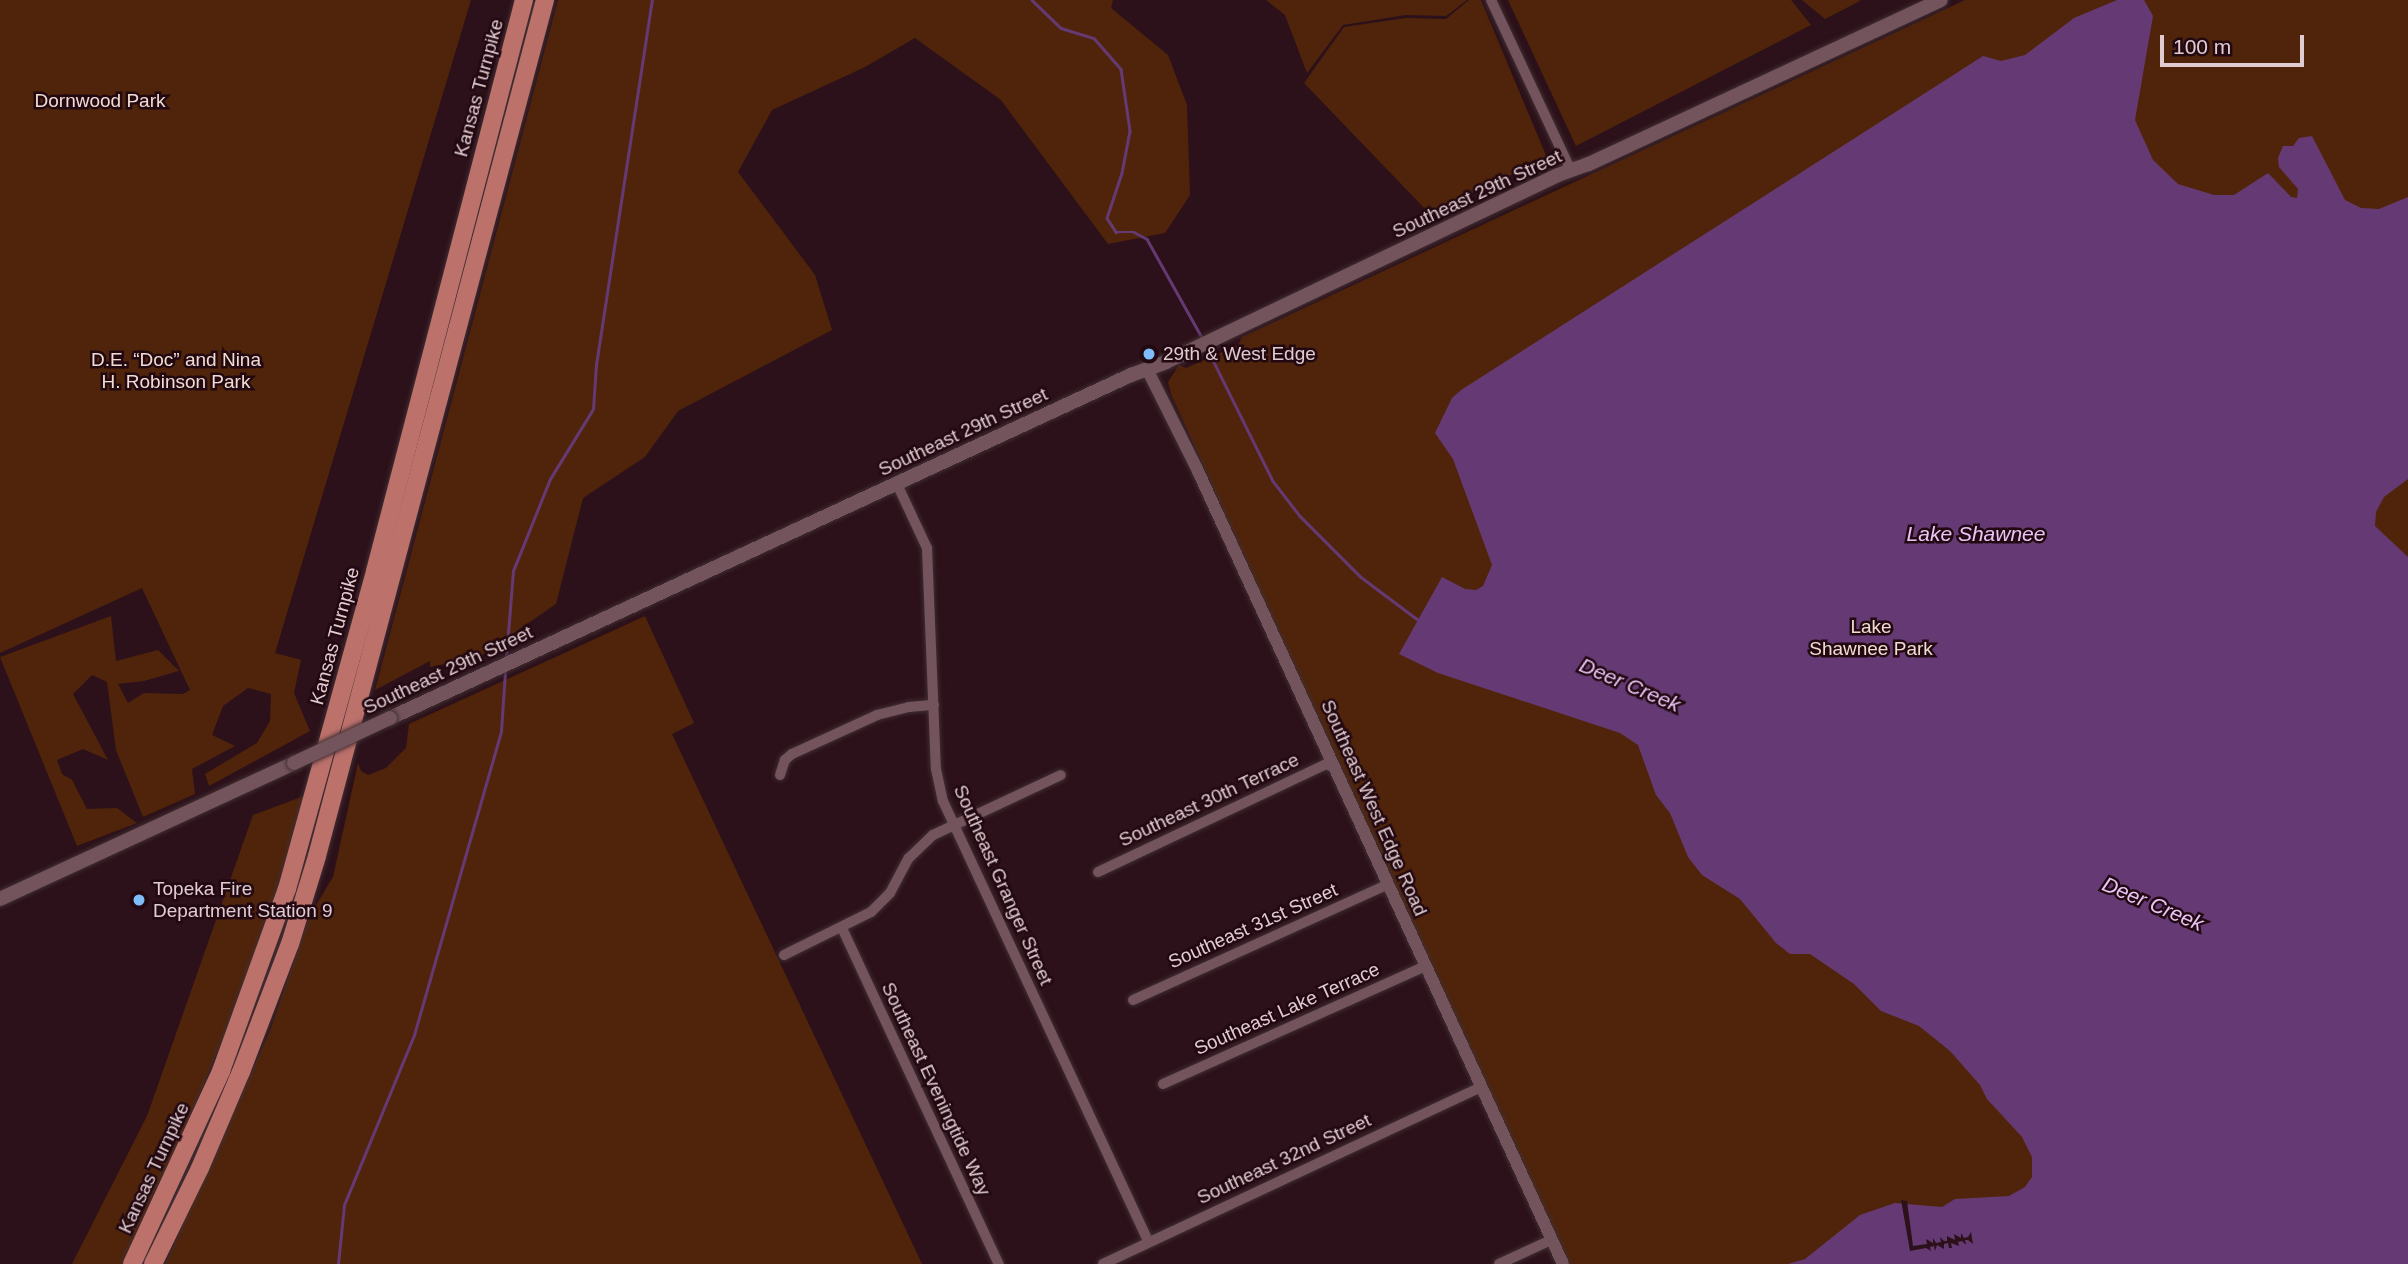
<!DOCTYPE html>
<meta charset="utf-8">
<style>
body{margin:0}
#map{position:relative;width:2408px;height:1264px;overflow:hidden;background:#2c111a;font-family:Arial,sans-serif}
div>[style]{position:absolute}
.green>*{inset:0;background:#50240a}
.water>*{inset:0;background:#653a74}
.pier>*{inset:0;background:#2c111a}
.stream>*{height:2.5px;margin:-1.25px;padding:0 1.25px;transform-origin:1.25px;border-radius:1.25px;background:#653a74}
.roads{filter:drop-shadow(0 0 2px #402e32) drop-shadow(0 0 2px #402e32)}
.minor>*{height:10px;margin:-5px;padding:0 5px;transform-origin:5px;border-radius:5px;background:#74545c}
.tertiary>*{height:12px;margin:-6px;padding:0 6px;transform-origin:6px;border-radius:6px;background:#74545c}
.secondary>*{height:14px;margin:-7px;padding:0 7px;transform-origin:7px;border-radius:7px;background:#74545c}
.motorway>*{height:18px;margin:-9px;padding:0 9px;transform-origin:9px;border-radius:9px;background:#bc716b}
.bridges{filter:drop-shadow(0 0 2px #402e32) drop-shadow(0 0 2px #402e32)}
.secondary-bridge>*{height:14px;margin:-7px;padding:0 7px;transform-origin:7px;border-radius:7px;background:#74545c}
.dots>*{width:19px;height:19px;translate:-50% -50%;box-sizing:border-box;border:4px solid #220811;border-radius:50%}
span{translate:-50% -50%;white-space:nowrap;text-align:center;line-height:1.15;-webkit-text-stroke:5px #220811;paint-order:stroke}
.street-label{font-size:19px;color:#e0ccd0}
.park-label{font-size:19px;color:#f0dcd1}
.poi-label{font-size:19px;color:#e0ccd0}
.left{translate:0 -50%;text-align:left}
.water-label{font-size:21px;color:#e9c4f7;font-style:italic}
.scale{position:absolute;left:2160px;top:35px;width:144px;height:32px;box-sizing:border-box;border:4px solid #e0ccd0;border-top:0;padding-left:9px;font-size:21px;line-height:24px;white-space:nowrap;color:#e0ccd0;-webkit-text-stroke:5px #220811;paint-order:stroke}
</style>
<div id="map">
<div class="green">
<i style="clip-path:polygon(0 0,471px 0,275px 653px,301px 660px,294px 693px,310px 731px,209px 786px,205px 774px,257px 743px,270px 721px,271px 694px,248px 688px,223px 706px,212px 735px,235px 746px,192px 769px,195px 794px,143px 817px,116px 750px,107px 682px,92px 675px,73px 694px,108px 760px,83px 749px,57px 760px,62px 774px,72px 780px,87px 809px,117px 808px,137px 823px,77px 846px,0 657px,111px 616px,116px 661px,158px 650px,179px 671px,144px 681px,118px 684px,128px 703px,144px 693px,183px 694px,190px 690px,142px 588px,0 653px)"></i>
<i style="clip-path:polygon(558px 0,1113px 0,1111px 8px,1168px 55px,1187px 105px,1190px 195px,1165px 233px,1108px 244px,1001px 100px,915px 38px,865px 67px,772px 110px,738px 172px,815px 275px,832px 330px,678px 411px,645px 457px,583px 498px,556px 604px,479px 657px,430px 667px,430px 661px,375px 690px)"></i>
<i style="clip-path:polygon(1266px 0,1467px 0,1446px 16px,1406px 15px,1343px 25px,1307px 73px,1285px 15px)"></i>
<i style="clip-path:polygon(1469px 0,1481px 0,1547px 158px,1429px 213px,1304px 83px,1344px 27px,1406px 18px,1446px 19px)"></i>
<i style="clip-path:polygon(1508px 0,1791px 0,1811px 25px,1576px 146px)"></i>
<i style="clip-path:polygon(1802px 0,1859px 0,1860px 1px,1825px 19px)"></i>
<i style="clip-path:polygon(1965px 0,2408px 0,2408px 1264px,1568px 1264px,1362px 819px,1171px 394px,1168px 382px,1179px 365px,1186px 368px,1238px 345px,1242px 337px)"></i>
<i style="clip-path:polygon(645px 616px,694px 723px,672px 734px,922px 1264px,165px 1264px,270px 1031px,309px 917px,333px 877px,358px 763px,361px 771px,368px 775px,386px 768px,406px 748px,409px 724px)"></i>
<i style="clip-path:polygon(304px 796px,269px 920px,228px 1026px,171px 1164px,122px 1264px,72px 1264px,147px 1116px,253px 815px)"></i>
</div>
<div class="water">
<i style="clip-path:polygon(2117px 0,2144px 0,2153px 16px,2135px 120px,2153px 160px,2178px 184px,2214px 195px,2234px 195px,2268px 173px,2291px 197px,2297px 198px,2298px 189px,2279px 167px,2278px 158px,2283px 146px,2293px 146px,2299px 138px,2312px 136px,2345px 200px,2361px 208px,2379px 209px,2408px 197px,2408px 479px,2384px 497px,2376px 512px,2375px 526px,2408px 557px,2408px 1264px,1788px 1264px,1805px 1259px,1860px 1215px,1895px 1203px,1942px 1207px,1955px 1199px,2009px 1196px,2025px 1187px,2032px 1177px,2032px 1157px,2022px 1137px,1987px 1099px,1980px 1085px,1950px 1051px,1919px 1026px,1881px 1011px,1854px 984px,1810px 954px,1790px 954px,1776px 943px,1740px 899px,1702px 875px,1688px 857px,1670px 813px,1656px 795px,1638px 745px,1620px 733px,1438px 673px,1399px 654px,1442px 577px,1465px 589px,1476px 590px,1483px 586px,1492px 565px,1453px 459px,1435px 433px,1452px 398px,1461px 390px,1983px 56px,2001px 61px,2025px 55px,2074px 18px)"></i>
</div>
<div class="pier">
<i style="clip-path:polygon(1901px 1200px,1907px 1201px,1913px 1246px,1927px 1244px,1926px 1239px,1933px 1243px,1933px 1238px,1936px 1243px,1941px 1242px,1940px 1237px,1944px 1241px,1947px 1241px,1947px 1236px,1955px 1240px,1954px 1234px,1961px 1238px,1961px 1233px,1964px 1238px,1968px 1237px,1971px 1232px,1973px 1244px,1968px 1240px,1965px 1240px,1966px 1245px,1962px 1241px,1958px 1242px,1959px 1246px,1951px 1243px,1952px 1248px,1949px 1248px,1948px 1243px,1944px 1244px,1944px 1249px,1937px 1245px,1935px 1251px,1934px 1246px,1930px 1247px,1931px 1251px,1926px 1248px,1910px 1251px)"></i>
</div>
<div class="stream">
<i style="left:1032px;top:0;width:40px;rotate:44deg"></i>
<i style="left:1061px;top:28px;width:34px;rotate:17deg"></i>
<i style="left:1094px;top:38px;width:41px;rotate:48.9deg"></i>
<i style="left:1121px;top:69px;width:63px;rotate:81.7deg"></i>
<i style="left:1130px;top:131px;width:43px;rotate:100.8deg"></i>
<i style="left:1122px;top:173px;width:47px;rotate:108.4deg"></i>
<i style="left:1107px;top:218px;width:17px;rotate:57deg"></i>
<i style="left:1116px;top:232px;width:18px"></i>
<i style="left:1134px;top:232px;width:15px;rotate:28deg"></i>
<i style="left:1147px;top:239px;width:115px;rotate:60.8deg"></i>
<i style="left:1207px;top:348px;width:148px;rotate:63.6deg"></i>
<i style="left:1273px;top:481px;width:44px;rotate:52.4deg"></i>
<i style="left:1300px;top:516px;width:86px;rotate:45deg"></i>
<i style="left:1361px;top:577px;width:75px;rotate:36.9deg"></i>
<i style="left:506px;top:658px;width:87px;rotate:-85.4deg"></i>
<i style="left:513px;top:571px;width:99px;rotate:-68.1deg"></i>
<i style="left:550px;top:479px;width:82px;rotate:-58.4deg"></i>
<i style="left:593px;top:409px;width:44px;rotate:-86.1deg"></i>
<i style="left:596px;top:365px;width:369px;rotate:-81.3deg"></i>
<i style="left:338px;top:1264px;width:59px;rotate:-84.2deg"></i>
<i style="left:344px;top:1205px;width:184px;rotate:-67.6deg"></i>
<i style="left:414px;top:1035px;width:316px;rotate:-74deg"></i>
<i style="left:501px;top:731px;width:59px;rotate:-86.1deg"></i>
</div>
<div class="roads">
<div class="minor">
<i style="left:1491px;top:0;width:189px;rotate:64.9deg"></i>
<i style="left:897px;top:484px;width:71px;rotate:64.9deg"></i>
<i style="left:927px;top:548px;width:221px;rotate:87.7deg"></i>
<i style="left:936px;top:769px;width:33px;rotate:78deg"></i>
<i style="left:943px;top:801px;width:485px;rotate:65deg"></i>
<i style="left:780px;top:775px;width:16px;rotate:-72deg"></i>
<i style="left:785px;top:760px;width:9px;rotate:-41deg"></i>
<i style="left:792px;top:754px;width:94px;rotate:-24.6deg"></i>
<i style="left:877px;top:715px;width:33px;rotate:-14deg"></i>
<i style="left:909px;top:707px;width:25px;rotate:-5deg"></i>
<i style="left:1098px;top:872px;width:252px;rotate:-25.3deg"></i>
<i style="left:1326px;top:764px;width:10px;rotate:24deg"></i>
<i style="left:842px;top:928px;width:371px;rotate:65deg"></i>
<i style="left:784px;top:955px;width:97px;rotate:-26.3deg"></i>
<i style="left:871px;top:912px;width:27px;rotate:-45deg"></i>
<i style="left:890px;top:893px;width:40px;rotate:-62deg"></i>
<i style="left:909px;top:858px;width:33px;rotate:-44deg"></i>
<i style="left:933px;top:835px;width:141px;rotate:-25.1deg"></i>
<i style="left:1133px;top:1000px;width:279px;rotate:-24.4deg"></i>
<i style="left:1163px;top:1084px;width:287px;rotate:-24.2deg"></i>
<i style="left:1103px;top:1264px;width:416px;rotate:-25.1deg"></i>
<i style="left:1499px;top:1264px;width:57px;rotate:-24.8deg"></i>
</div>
<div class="tertiary">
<i style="left:1147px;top:369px;width:112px;rotate:63.4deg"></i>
<i style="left:1197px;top:469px;width:875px;rotate:65.28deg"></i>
</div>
<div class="secondary">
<i style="left:390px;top:718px;width:817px;rotate:-24.84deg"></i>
<i style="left:1131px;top:375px;width:37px;rotate:-20deg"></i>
<i style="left:1166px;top:362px;width:434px;rotate:-25.5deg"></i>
<i style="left:1558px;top:175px;width:33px;rotate:-20deg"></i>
<i style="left:1589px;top:164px;width:388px;rotate:-25deg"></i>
<i style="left:0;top:899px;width:324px;rotate:-24.8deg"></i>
</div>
<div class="motorway">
<i style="left:132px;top:1264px;width:213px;rotate:-65.2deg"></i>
<i style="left:221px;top:1071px;width:194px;rotate:-70.1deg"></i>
<i style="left:287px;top:889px;width:330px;rotate:-74.5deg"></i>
<i style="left:375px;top:571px;width:590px;rotate:-75.38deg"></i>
<i style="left:153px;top:1264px;width:107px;rotate:-63.9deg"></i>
<i style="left:200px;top:1168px;width:104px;rotate:-66.9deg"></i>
<i style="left:241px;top:1072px;width:137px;rotate:-69.1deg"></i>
<i style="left:290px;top:944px;width:92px;rotate:-72.9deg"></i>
<i style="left:317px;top:856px;width:886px;rotate:-75.09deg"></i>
</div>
</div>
<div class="bridges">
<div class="secondary-bridge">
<i style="left:294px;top:763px;width:106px;rotate:-25.1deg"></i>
</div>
</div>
<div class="dots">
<i style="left:1149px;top:354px;background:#7ebdf9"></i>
<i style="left:139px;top:900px;background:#7ebdf9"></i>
</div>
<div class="street-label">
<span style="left:479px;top:88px;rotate:-75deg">Kansas Turnpike</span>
<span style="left:1477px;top:194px;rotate:-25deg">Southeast 29th Street</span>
<span style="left:963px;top:432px;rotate:-25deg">Southeast 29th Street</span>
<span style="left:335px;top:636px;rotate:-75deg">Kansas Turnpike</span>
<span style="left:448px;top:670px;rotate:-25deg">Southeast 29th Street</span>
<span style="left:1209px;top:800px;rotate:-25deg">Southeast 30th Terrace</span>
<span style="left:1374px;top:808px;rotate:66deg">Southeast West Edge Road</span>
<span style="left:1003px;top:885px;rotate:66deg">Southeast Granger Street</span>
<span style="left:1253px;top:926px;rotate:-24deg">Southeast 31st Street</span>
<span style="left:1287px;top:1009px;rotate:-24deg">Southeast Lake Terrace</span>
<span style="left:936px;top:1089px;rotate:65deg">Southeast Eveningtide Way</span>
<span style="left:1284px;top:1159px;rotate:-25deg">Southeast 32nd Street</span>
<span style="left:154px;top:1168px;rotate:-65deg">Kansas Turnpike</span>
</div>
<div class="park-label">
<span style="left:100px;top:101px">Dornwood Park</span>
<span style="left:176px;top:371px">D.E. “Doc” and Nina<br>H. Robinson Park</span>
<span style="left:1871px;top:638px">Lake<br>Shawnee Park</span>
</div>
<div class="poi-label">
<span class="left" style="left:1163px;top:354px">29th &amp; West Edge</span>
<span class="left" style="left:153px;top:900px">Topeka Fire<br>Department Station 9</span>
</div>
<div class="water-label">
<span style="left:1976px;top:534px">Lake Shawnee</span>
<span style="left:1630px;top:685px;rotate:23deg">Deer Creek</span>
<span style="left:2153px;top:904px;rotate:23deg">Deer Creek</span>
</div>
<div class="scale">100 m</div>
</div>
